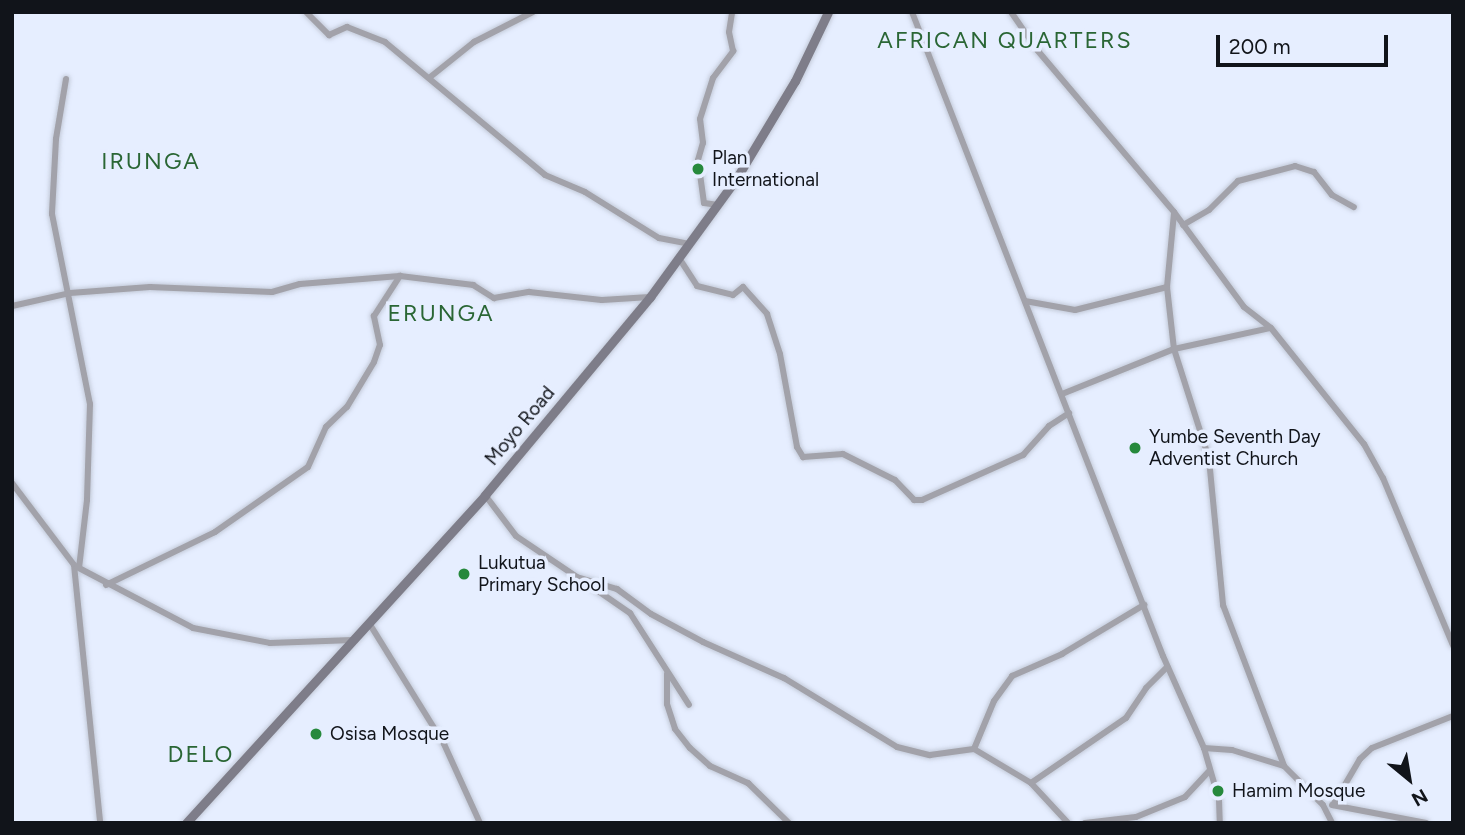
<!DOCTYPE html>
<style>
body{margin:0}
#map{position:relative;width:1465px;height:835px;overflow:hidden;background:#e6eeff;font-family:Figtree,sans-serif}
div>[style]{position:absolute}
.roads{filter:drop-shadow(0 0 2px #c4cbda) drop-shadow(0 0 2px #c4cbda)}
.minor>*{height:6px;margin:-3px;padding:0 3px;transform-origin:3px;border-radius:3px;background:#a2a2aa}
.secondary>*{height:9px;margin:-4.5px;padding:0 4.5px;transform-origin:4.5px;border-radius:4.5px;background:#7e7d89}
.dots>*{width:19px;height:19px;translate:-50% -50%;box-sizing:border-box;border:4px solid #e6eeff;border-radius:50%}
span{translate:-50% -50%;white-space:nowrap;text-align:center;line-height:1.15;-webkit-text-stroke:7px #e6eeff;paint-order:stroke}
.poi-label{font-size:19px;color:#11141a}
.left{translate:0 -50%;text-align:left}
.street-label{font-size:19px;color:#11141a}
.quarter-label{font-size:23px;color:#2a6635;letter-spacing:2px}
.frame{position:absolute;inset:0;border:14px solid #11141a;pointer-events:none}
.north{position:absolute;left:1374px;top:744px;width:70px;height:70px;-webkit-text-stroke:5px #e6eeff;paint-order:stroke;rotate:150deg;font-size:19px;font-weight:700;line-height:28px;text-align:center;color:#11141a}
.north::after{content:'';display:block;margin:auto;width:24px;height:32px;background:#11141a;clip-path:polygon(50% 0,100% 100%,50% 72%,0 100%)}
.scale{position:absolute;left:1216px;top:35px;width:172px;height:32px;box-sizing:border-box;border:4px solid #11141a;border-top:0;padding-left:9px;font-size:21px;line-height:24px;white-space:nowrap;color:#11141a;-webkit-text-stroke:5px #e6eeff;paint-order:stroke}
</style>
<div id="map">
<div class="roads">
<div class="minor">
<i style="left:306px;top:12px;width:33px;rotate:45deg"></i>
<i style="left:329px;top:35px;width:20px;rotate:-24deg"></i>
<i style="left:347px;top:27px;width:41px;rotate:21.5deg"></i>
<i style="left:385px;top:42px;width:208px;rotate:39.7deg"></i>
<i style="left:545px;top:175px;width:43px;rotate:23deg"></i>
<i style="left:585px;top:192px;width:87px;rotate:31.9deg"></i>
<i style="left:659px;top:238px;width:32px;rotate:11deg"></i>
<i style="left:912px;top:12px;width:691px;rotate:68.71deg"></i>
<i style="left:1163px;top:656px;width:101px;rotate:66deg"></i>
<i style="left:1204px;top:748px;width:54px;rotate:73.9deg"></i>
<i style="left:1219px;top:800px;width:23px;rotate:88deg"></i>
<i style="left:1011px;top:12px;width:47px;rotate:55.3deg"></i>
<i style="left:1038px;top:51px;width:211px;rotate:49.8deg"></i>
<i style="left:1174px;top:212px;width:118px;rotate:53.6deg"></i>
<i style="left:1244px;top:307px;width:34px;rotate:38deg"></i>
<i style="left:1271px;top:328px;width:149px;rotate:51.3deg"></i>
<i style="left:1364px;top:444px;width:39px;rotate:61deg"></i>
<i style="left:1383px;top:478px;width:181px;rotate:67.3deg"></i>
<i style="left:429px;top:78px;width:58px;rotate:-38.7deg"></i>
<i style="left:474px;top:42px;width:66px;rotate:-27deg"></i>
<i style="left:66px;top:79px;width:61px;rotate:99.5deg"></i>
<i style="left:56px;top:139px;width:75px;rotate:93.1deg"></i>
<i style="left:52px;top:214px;width:194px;rotate:78.7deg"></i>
<i style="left:90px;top:404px;width:96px;rotate:91.8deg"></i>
<i style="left:87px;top:500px;width:68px;rotate:96.7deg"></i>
<i style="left:718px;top:205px;width:14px;rotate:-172deg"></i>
<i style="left:704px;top:203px;width:43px;rotate:-97.9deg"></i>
<i style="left:698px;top:160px;width:18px;rotate:-74deg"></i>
<i style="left:703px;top:143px;width:24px;rotate:-97deg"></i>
<i style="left:700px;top:119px;width:43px;rotate:-72.4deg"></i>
<i style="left:713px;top:78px;width:34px;rotate:-53deg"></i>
<i style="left:733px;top:51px;width:19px;rotate:-102deg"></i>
<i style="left:729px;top:32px;width:20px;rotate:-81deg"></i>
<i style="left:1174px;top:213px;width:74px;rotate:95.4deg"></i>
<i style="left:1167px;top:287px;width:62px;rotate:83.6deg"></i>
<i style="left:1174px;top:349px;width:115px;rotate:72.3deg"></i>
<i style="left:1209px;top:459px;width:147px;rotate:84.5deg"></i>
<i style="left:1223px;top:605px;width:172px;rotate:69.2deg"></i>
<i style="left:1183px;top:225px;width:30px;rotate:-30deg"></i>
<i style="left:1209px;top:210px;width:41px;rotate:-45deg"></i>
<i style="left:1238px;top:181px;width:59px;rotate:-14.7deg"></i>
<i style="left:1295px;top:166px;width:20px;rotate:18deg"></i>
<i style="left:1314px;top:172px;width:29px;rotate:52deg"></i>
<i style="left:1332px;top:195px;width:25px;rotate:29deg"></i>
<i style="left:679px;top:258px;width:33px;rotate:57deg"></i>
<i style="left:697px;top:286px;width:37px;rotate:14deg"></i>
<i style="left:733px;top:295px;width:13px;rotate:-39deg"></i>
<i style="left:743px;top:287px;width:36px;rotate:48deg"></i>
<i style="left:767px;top:314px;width:42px;rotate:72deg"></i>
<i style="left:780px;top:354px;width:95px;rotate:79.6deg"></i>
<i style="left:797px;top:447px;width:12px;rotate:59deg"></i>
<i style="left:803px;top:457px;width:40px;rotate:-4.3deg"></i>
<i style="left:843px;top:454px;width:58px;rotate:26.6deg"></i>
<i style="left:895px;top:480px;width:28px;rotate:46deg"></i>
<i style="left:914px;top:500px;width:8px"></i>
<i style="left:922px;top:500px;width:111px;rotate:-24deg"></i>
<i style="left:1023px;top:455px;width:39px;rotate:-48deg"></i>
<i style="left:1049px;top:426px;width:24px;rotate:-33deg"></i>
<i style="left:1025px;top:301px;width:51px;rotate:10.2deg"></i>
<i style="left:1075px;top:310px;width:95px;rotate:-14deg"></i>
<i style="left:12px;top:306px;width:59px;rotate:-12.6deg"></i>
<i style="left:70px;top:293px;width:80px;rotate:-4.3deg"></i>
<i style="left:150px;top:287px;width:122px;rotate:2.3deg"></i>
<i style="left:272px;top:292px;width:29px;rotate:-16deg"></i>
<i style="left:300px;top:284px;width:100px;rotate:-4.6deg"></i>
<i style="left:400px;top:276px;width:74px;rotate:7deg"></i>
<i style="left:473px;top:285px;width:25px;rotate:32deg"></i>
<i style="left:494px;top:298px;width:36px;rotate:-10deg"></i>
<i style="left:529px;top:292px;width:73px;rotate:6.3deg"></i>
<i style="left:602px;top:300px;width:48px;rotate:-3.6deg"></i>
<i style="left:1062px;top:394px;width:121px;rotate:-21.9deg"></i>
<i style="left:1174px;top:349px;width:98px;rotate:-12.3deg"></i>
<i style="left:12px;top:483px;width:103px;rotate:52.9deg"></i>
<i style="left:74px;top:565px;width:259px;rotate:84.2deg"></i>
<i style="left:485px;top:495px;width:51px;rotate:52.9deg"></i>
<i style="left:516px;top:536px;width:73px;rotate:33.9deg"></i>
<i style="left:577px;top:577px;width:42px;rotate:16.7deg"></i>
<i style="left:617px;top:589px;width:42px;rotate:36.3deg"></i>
<i style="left:651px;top:614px;width:59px;rotate:28.3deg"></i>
<i style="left:703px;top:642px;width:89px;rotate:24deg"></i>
<i style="left:784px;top:678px;width:132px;rotate:31.4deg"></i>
<i style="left:897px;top:747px;width:34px;rotate:14deg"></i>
<i style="left:930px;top:755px;width:44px;rotate:-7.8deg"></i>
<i style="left:974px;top:749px;width:52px;rotate:-67.4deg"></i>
<i style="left:994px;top:701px;width:31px;rotate:-54deg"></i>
<i style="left:1012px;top:676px;width:55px;rotate:-23.7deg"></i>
<i style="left:1062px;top:654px;width:96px;rotate:-30.9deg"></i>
<i style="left:77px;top:567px;width:131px;rotate:27.7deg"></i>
<i style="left:193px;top:628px;width:78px;rotate:11deg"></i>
<i style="left:270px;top:643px;width:83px;rotate:-2.1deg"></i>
<i style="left:585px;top:582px;width:55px;rotate:34.6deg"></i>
<i style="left:630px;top:613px;width:109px;rotate:57.3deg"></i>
<i style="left:106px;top:585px;width:121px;rotate:-25.9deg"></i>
<i style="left:215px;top:532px;width:113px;rotate:-35deg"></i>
<i style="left:308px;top:467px;width:44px;rotate:-65.8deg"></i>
<i style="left:326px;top:427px;width:29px;rotate:-44deg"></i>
<i style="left:347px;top:407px;width:52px;rotate:-59deg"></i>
<i style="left:374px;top:362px;width:18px;rotate:-71deg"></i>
<i style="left:380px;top:345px;width:30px;rotate:-102deg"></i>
<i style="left:374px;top:316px;width:48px;rotate:-57deg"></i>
<i style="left:369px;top:623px;width:142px;rotate:58.2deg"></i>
<i style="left:444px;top:744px;width:87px;rotate:65.5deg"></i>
<i style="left:667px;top:674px;width:30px;rotate:90deg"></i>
<i style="left:667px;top:704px;width:26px;rotate:72deg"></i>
<i style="left:675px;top:729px;width:24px;rotate:52deg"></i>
<i style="left:690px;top:748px;width:27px;rotate:42deg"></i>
<i style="left:710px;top:766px;width:42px;rotate:24.1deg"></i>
<i style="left:748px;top:783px;width:57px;rotate:44.3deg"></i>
<i style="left:1204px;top:748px;width:28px;rotate:4deg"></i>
<i style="left:1232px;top:750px;width:54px;rotate:17.1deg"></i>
<i style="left:1284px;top:766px;width:55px;rotate:45deg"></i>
<i style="left:1323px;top:805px;width:20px;rotate:63deg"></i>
<i style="left:974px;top:749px;width:66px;rotate:30.8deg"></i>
<i style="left:1031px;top:783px;width:54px;rotate:47.2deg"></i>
<i style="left:1031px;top:783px;width:115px;rotate:-34.4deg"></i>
<i style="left:1126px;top:718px;width:36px;rotate:-56deg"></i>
<i style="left:1146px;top:688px;width:30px;rotate:-45deg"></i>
<i style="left:1332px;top:805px;width:96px;rotate:10.8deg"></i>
<i style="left:1333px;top:805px;width:53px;rotate:-59.6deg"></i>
<i style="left:1360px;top:759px;width:16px;rotate:-43deg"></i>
<i style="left:1372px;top:748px;width:87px;rotate:-21.6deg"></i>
<i style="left:1085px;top:823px;width:51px;rotate:-6.7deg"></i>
<i style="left:1136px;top:817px;width:53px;rotate:-22.2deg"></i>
<i style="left:1185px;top:797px;width:35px;rotate:-47deg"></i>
</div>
<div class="secondary">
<i style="left:186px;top:823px;width:444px;rotate:-47.6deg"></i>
<i style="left:485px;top:495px;width:258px;rotate:-50.2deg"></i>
<i style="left:650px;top:297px;width:146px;rotate:-53.9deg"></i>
<i style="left:736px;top:179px;width:114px;rotate:-59deg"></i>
<i style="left:795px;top:81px;width:76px;rotate:-64.4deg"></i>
</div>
</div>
<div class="dots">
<i style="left:698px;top:169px;background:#26893c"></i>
<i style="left:1135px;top:448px;background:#26893c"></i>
<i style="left:464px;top:574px;background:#26893c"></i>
<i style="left:316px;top:734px;background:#26893c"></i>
<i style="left:1218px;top:791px;background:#26893c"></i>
</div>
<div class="poi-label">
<span class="left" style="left:712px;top:169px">Plan<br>International</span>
<span class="left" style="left:1149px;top:448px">Yumbe Seventh Day<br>Adventist Church</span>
<span class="left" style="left:478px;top:574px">Lukutua<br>Primary School</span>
<span class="left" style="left:330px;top:734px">Osisa Mosque</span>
<span class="left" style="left:1232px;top:791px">Hamim Mosque</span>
</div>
<div class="street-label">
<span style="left:520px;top:426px;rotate:-50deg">Moyo Road</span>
</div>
<div class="quarter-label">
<span style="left:1005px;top:40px">AFRICAN QUARTERS</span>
<span style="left:151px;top:161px">IRUNGA</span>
<span style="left:441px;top:313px">ERUNGA</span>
<span style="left:201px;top:754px">DELO</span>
</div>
<div class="frame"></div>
<div class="north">N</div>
<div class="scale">200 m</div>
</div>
